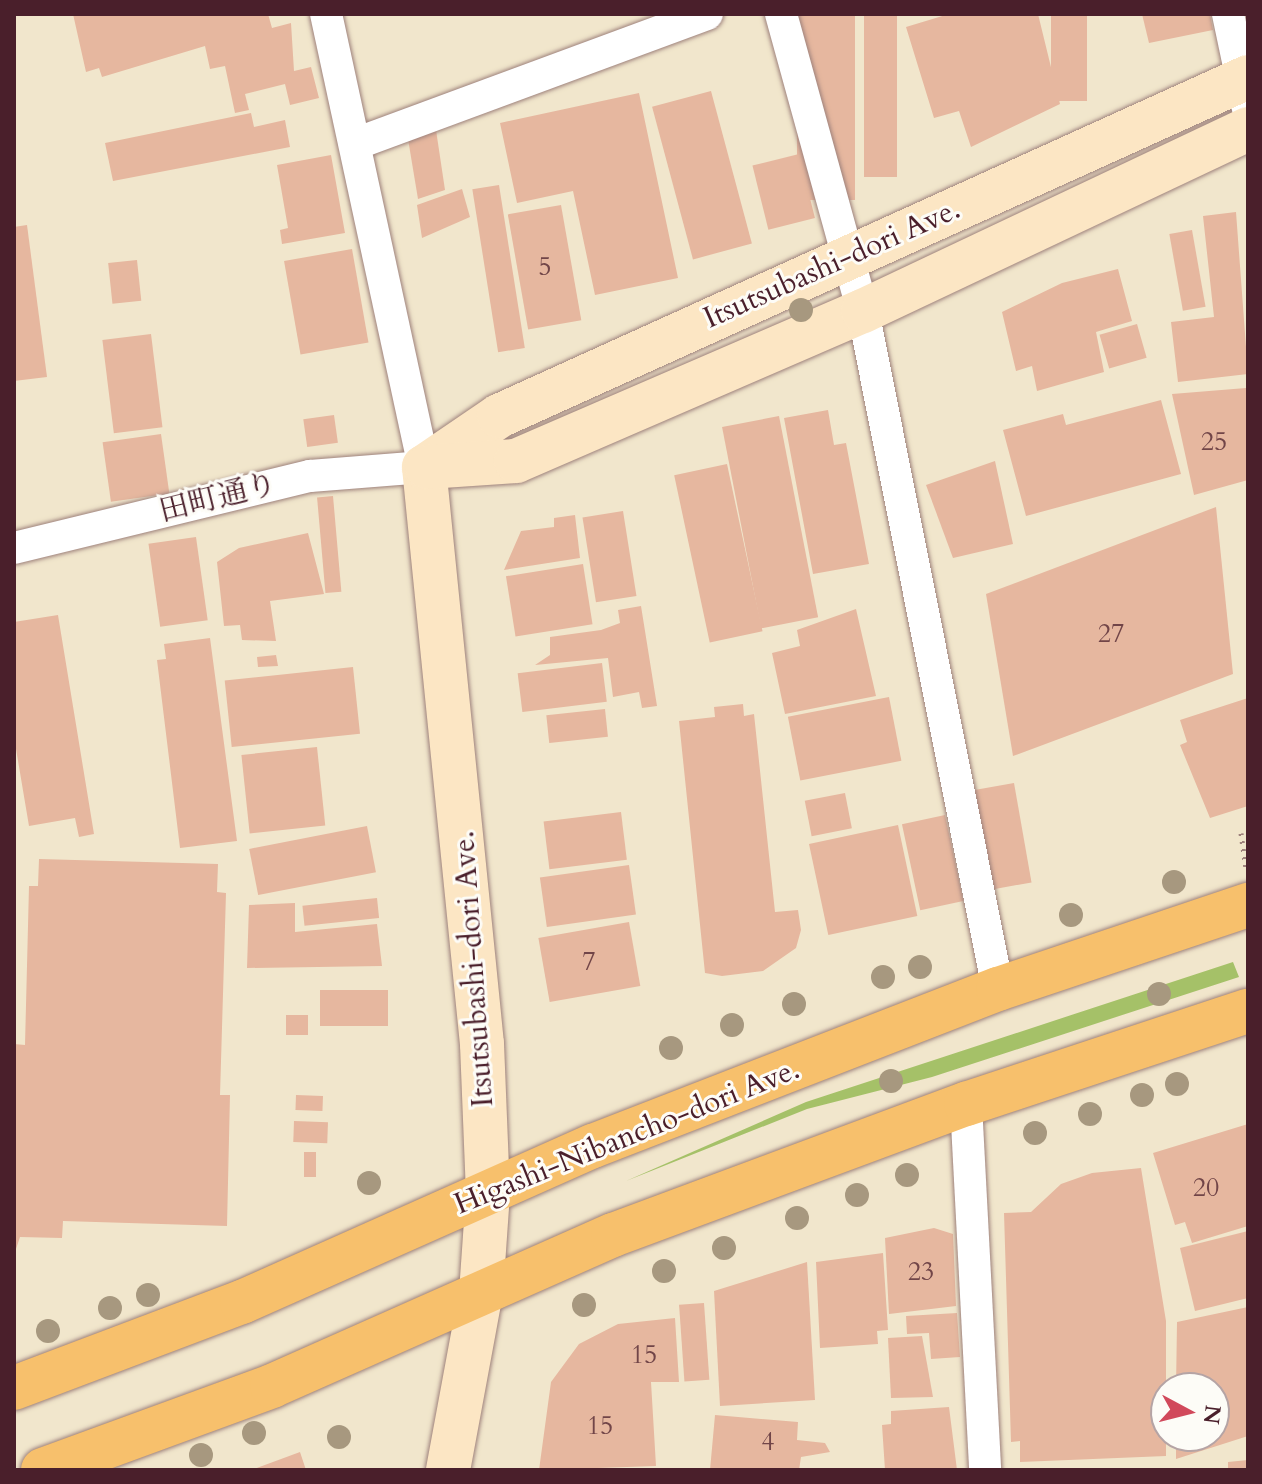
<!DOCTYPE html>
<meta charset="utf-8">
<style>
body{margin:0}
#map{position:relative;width:1262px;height:1484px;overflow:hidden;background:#f1e6cc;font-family:Cardo,"Noto Serif JP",serif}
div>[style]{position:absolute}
.green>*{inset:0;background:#a5c168}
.building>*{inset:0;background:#e6b79f;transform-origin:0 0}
.path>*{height:5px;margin-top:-2.5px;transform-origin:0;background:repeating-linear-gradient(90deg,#9e827c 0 2px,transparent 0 8px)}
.roads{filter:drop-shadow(0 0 2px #9e827c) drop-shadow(0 0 2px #9e827c)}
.street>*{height:32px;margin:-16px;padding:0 16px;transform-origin:16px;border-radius:16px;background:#fff}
.secondary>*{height:44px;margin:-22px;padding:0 22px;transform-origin:22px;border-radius:22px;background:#fce6c4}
.highway>*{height:44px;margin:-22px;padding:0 22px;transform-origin:22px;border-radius:22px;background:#f7c06c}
.trees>*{width:24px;height:24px;margin:-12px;border-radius:50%;background:#a7987f}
span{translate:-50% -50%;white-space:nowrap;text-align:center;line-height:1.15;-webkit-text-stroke:6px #fdfcf7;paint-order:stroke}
.number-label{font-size:26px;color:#714548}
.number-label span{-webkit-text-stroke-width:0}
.street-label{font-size:30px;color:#4a1f2b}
.frame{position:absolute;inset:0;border:16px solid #4a1f2b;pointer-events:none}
.north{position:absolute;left:1150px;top:1372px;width:80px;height:80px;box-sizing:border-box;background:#fdfcf7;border:2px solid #b5a4a5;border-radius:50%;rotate:97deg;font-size:22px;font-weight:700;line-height:32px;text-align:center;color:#4a1f2b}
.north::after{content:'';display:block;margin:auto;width:28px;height:36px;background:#d1495b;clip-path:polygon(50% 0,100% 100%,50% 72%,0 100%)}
</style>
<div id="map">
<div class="green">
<i style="clip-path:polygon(1233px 962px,1239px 977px,932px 1077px,807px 1109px,626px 1181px,806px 1102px)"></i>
</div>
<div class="building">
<i style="clip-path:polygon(73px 14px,268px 14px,272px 28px,291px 23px,294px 71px,311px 67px,319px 98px,290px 105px,285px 84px,245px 94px,249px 110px,235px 113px,225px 66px,210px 69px,205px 46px,102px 77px,99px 68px,86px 72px)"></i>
<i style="left:797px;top:14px;width:58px;height:186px"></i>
<i style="left:864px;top:14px;width:33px;height:163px"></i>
<i style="clip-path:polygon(949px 14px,1038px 14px,1060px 104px,971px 147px,959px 111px,934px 118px,906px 27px)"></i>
<i style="left:1051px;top:14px;width:36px;height:87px"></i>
<i style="clip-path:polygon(1142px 14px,1210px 14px,1213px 30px,1149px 43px)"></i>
<i style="left:711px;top:91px;width:158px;height:61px;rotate:75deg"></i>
<i style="clip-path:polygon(639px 93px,678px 278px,595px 295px,573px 191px,517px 203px,500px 123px)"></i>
<i style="clip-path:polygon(251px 113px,254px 127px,285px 120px,290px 147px,113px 181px,105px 143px)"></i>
<i style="clip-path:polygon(436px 130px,445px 190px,418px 199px,408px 139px)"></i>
<i style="left:799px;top:154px;width:66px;height:48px;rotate:76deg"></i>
<i style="clip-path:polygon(331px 155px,345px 233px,282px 244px,280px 230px,288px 228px,277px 165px)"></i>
<i style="left:499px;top:185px;width:165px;height:27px;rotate:81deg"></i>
<i style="clip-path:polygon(462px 189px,470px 217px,422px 238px,417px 205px)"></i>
<i style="left:561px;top:205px;width:117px;height:54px;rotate:80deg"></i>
<i style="clip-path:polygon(1236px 212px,1248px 374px,1178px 382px,1171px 322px,1214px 317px,1203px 216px)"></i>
<i style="clip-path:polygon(27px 225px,47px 377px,14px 381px,14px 227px)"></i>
<i style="left:1192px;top:230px;width:78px;height:23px;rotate:80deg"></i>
<i style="left:352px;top:249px;width:95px;height:69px;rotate:80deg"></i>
<i style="left:137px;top:260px;width:41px;height:29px;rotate:84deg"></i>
<i style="clip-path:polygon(1118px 269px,1132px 321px,1096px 332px,1104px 372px,1037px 391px,1032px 366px,1016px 371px,1002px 312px,1062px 283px)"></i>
<i style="left:1137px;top:324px;width:35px;height:39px;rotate:74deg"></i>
<i style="left:151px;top:334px;width:94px;height:49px;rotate:83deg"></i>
<i style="clip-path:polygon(1246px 388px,1248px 480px,1194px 495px,1172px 394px)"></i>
<i style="clip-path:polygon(1161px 400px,1181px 474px,1026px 516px,1003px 430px,1063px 414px,1066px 425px)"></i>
<i style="clip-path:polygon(828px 410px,834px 445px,846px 443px,869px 564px,813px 574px,784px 418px)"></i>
<i style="left:334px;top:415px;width:28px;height:31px;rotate:82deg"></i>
<i style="left:779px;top:416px;width:205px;height:58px;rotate:79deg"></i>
<i style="left:161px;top:434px;width:60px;height:59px;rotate:82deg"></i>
<i style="clip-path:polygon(995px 461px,1013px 544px,953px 558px,926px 485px)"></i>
<i style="left:727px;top:464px;width:171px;height:54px;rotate:78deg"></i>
<i style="left:333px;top:496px;width:96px;height:16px;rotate:85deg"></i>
<i style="clip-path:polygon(1216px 507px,1233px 674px,1013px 756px,986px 594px)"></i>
<i style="left:623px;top:511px;width:86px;height:41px;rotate:81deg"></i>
<i style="clip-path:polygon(575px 515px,580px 558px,504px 570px,521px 531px,554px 527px,554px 518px)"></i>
<i style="clip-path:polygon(308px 533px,324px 594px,270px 601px,276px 641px,242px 640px,240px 625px,224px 626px,217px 562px,239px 548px)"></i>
<i style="left:196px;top:537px;width:84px;height:48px;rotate:82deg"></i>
<i style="left:583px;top:564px;width:61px;height:78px;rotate:81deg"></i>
<i style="clip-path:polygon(641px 606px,657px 706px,642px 708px,639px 692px,613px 697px,608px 658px,535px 665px,550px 655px,550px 637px,601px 630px,620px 623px,618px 610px)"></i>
<i style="clip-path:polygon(856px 609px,876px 696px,785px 714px,772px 653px,800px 646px,797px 630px)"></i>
<i style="clip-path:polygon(58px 615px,94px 834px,79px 837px,75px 818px,29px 826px,14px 737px,14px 622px)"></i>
<i style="clip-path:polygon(210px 638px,237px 841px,180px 848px,157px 660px,166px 659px,164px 644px)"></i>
<i style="clip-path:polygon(276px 655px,278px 666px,258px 667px,257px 657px)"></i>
<i style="left:602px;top:663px;width:39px;height:85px;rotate:83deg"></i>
<i style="left:353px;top:667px;width:67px;height:129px;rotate:84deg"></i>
<i style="left:889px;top:697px;width:65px;height:103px;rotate:79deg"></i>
<i style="clip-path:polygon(1248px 698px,1248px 806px,1210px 818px,1180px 745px,1187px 742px,1180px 720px)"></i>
<i style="clip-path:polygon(743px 704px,744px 716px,754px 714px,775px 912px,798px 910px,801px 930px,796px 948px,763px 971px,722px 976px,705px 973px,679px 721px,715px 717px,714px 707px)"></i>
<i style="left:605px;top:709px;width:28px;height:59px;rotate:84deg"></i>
<i style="left:317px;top:747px;width:79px;height:76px;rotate:84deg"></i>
<i style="left:1014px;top:783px;width:101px;height:40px;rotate:80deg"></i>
<i style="left:845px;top:793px;width:36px;height:41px;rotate:79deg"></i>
<i style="left:621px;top:812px;width:48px;height:78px;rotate:83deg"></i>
<i style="left:945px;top:815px;width:88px;height:44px;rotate:78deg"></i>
<i style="left:898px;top:825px;width:93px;height:91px;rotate:78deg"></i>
<i style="left:367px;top:826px;width:47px;height:120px;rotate:79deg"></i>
<i style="clip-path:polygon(39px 859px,218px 864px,217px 892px,226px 893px,220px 1095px,230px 1095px,227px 1226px,63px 1221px,62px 1238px,20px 1237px,14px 1255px,14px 1044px,25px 1045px,29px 886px,38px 886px)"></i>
<i style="left:629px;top:865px;width:50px;height:90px;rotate:82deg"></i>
<i style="left:377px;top:898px;width:20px;height:75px;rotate:84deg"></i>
<i style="clip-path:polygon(295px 903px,295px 932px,377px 924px,382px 966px,247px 968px,249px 905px)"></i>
<i style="left:629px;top:922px;width:65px;height:92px;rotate:80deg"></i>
<i style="left:320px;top:990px;width:68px;height:36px"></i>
<i style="left:286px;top:1015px;width:22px;height:20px"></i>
<i style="left:296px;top:1095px;width:27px;height:15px;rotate:2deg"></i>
<i style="left:294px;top:1121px;width:34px;height:21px;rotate:2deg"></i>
<i style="clip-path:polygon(1248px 1124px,1248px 1226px,1192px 1243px,1185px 1222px,1175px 1225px,1153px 1153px)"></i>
<i style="left:304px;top:1152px;width:12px;height:25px"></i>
<i style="clip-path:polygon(1141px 1168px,1166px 1321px,1166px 1456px,1020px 1462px,1020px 1441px,1011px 1442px,1004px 1213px,1031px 1212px,1061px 1184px,1092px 1173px)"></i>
<i style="clip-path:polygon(934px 1228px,953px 1234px,956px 1306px,889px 1314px,885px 1238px)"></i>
<i style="clip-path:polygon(1248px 1231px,1248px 1298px,1195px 1311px,1180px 1248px)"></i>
<i style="clip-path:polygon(883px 1253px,888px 1330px,877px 1331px,878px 1344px,820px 1348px,816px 1262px)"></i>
<i style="clip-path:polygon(807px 1262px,815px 1400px,720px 1406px,714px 1291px)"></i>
<i style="left:704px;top:1303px;width:77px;height:25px;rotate:86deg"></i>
<i style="clip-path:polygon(1248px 1307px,1248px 1436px,1176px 1459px,1176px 1436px,1214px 1436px,1214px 1388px,1176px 1388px,1177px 1322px)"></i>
<i style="clip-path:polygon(957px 1313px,960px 1357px,931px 1359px,929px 1333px,907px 1334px,906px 1316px)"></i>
<i style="clip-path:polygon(675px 1318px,679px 1382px,651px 1382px,656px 1466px,539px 1470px,551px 1382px,579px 1344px,618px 1324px)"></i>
<i style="clip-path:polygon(922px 1336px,933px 1397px,891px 1398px,888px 1338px)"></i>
<i style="clip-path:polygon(949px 1407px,957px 1470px,885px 1470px,882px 1425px,891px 1424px,891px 1411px)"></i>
<i style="clip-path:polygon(715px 1415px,798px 1422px,797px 1440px,825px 1443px,830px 1452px,801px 1457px,799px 1470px,710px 1470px)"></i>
<i style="clip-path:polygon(300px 1452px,306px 1470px,251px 1470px)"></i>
<i style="clip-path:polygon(1248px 1460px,1248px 1470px,1228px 1470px,1228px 1462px)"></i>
</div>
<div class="path">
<i style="left:1241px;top:833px;width:34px;rotate:82deg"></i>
</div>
<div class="roads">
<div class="street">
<i style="left:781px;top:14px;width:308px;rotate:74.6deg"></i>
<i style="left:863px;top:311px;width:691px;rotate:78.74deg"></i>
<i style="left:1228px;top:14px;width:97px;rotate:78.1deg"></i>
<i style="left:358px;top:143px;width:372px;rotate:-20.3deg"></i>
<i style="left:14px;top:548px;width:305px;rotate:-13.7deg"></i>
<i style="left:310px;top:476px;width:114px;rotate:-4.5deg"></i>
<i style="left:424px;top:467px;width:463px;rotate:-102.2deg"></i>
<i style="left:966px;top:1104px;width:366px;rotate:87deg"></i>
</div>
<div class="secondary">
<i style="left:424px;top:467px;width:580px;rotate:84.26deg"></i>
<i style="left:482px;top:1044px;width:149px;rotate:87.7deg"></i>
<i style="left:488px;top:1193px;width:99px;rotate:94deg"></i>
<i style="left:481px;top:1292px;width:181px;rotate:100.5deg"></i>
<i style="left:424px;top:467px;width:91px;rotate:-34.2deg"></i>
<i style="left:499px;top:416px;width:822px;rotate:-24.35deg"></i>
<i style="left:427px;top:467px;width:89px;rotate:-3.9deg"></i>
<i style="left:516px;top:461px;width:378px;rotate:-23.4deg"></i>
<i style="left:863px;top:311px;width:426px;rotate:-25.3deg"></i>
</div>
<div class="highway">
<i style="left:14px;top:1388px;width:244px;rotate:-20.7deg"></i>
<i style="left:242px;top:1302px;width:384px;rotate:-24deg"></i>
<i style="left:593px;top:1146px;width:434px;rotate:-21.2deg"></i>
<i style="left:998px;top:989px;width:264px;rotate:-18.6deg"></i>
<i style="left:43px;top:1470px;width:244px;rotate:-20.1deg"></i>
<i style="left:272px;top:1386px;width:373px;rotate:-23.9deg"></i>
<i style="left:613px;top:1235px;width:377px;rotate:-20.4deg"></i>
<i style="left:966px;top:1104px;width:297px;rotate:-18.3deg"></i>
</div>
</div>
<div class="trees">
<i style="left:801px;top:310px"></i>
<i style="left:1174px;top:882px"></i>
<i style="left:1071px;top:915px"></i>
<i style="left:920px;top:967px"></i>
<i style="left:883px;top:977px"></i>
<i style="left:1159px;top:994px"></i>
<i style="left:794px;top:1004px"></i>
<i style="left:732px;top:1025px"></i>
<i style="left:671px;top:1048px"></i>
<i style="left:891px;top:1081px"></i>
<i style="left:1177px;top:1084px"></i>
<i style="left:1142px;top:1095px"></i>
<i style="left:1090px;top:1114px"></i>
<i style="left:1035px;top:1133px"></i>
<i style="left:907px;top:1175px"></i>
<i style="left:369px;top:1183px"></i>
<i style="left:857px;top:1195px"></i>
<i style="left:797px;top:1218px"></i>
<i style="left:724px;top:1248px"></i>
<i style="left:664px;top:1271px"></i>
<i style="left:148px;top:1295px"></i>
<i style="left:584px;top:1305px"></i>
<i style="left:110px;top:1308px"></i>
<i style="left:48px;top:1331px"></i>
<i style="left:254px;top:1433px"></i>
<i style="left:339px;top:1437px"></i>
<i style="left:201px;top:1455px"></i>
</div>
<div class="number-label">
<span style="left:545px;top:267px">5</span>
<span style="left:1214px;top:442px">25</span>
<span style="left:1111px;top:634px">27</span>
<span style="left:589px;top:962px">7</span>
<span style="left:1206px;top:1188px">20</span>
<span style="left:921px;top:1272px">23</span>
<span style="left:644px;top:1355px">15</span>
<span style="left:600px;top:1426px">15</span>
<span style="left:768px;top:1442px">4</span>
</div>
<div class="street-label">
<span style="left:832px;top:264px;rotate:-24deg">Itsutsubashi-dori Ave.</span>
<span style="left:218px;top:498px;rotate:-14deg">田町通り</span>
<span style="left:474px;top:969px;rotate:-94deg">Itsutsubashi-dori Ave.</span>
<span style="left:627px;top:1137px;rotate:-22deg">Higashi-Nibancho-dori Ave.</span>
</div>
<div class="frame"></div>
<div class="north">N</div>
</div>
